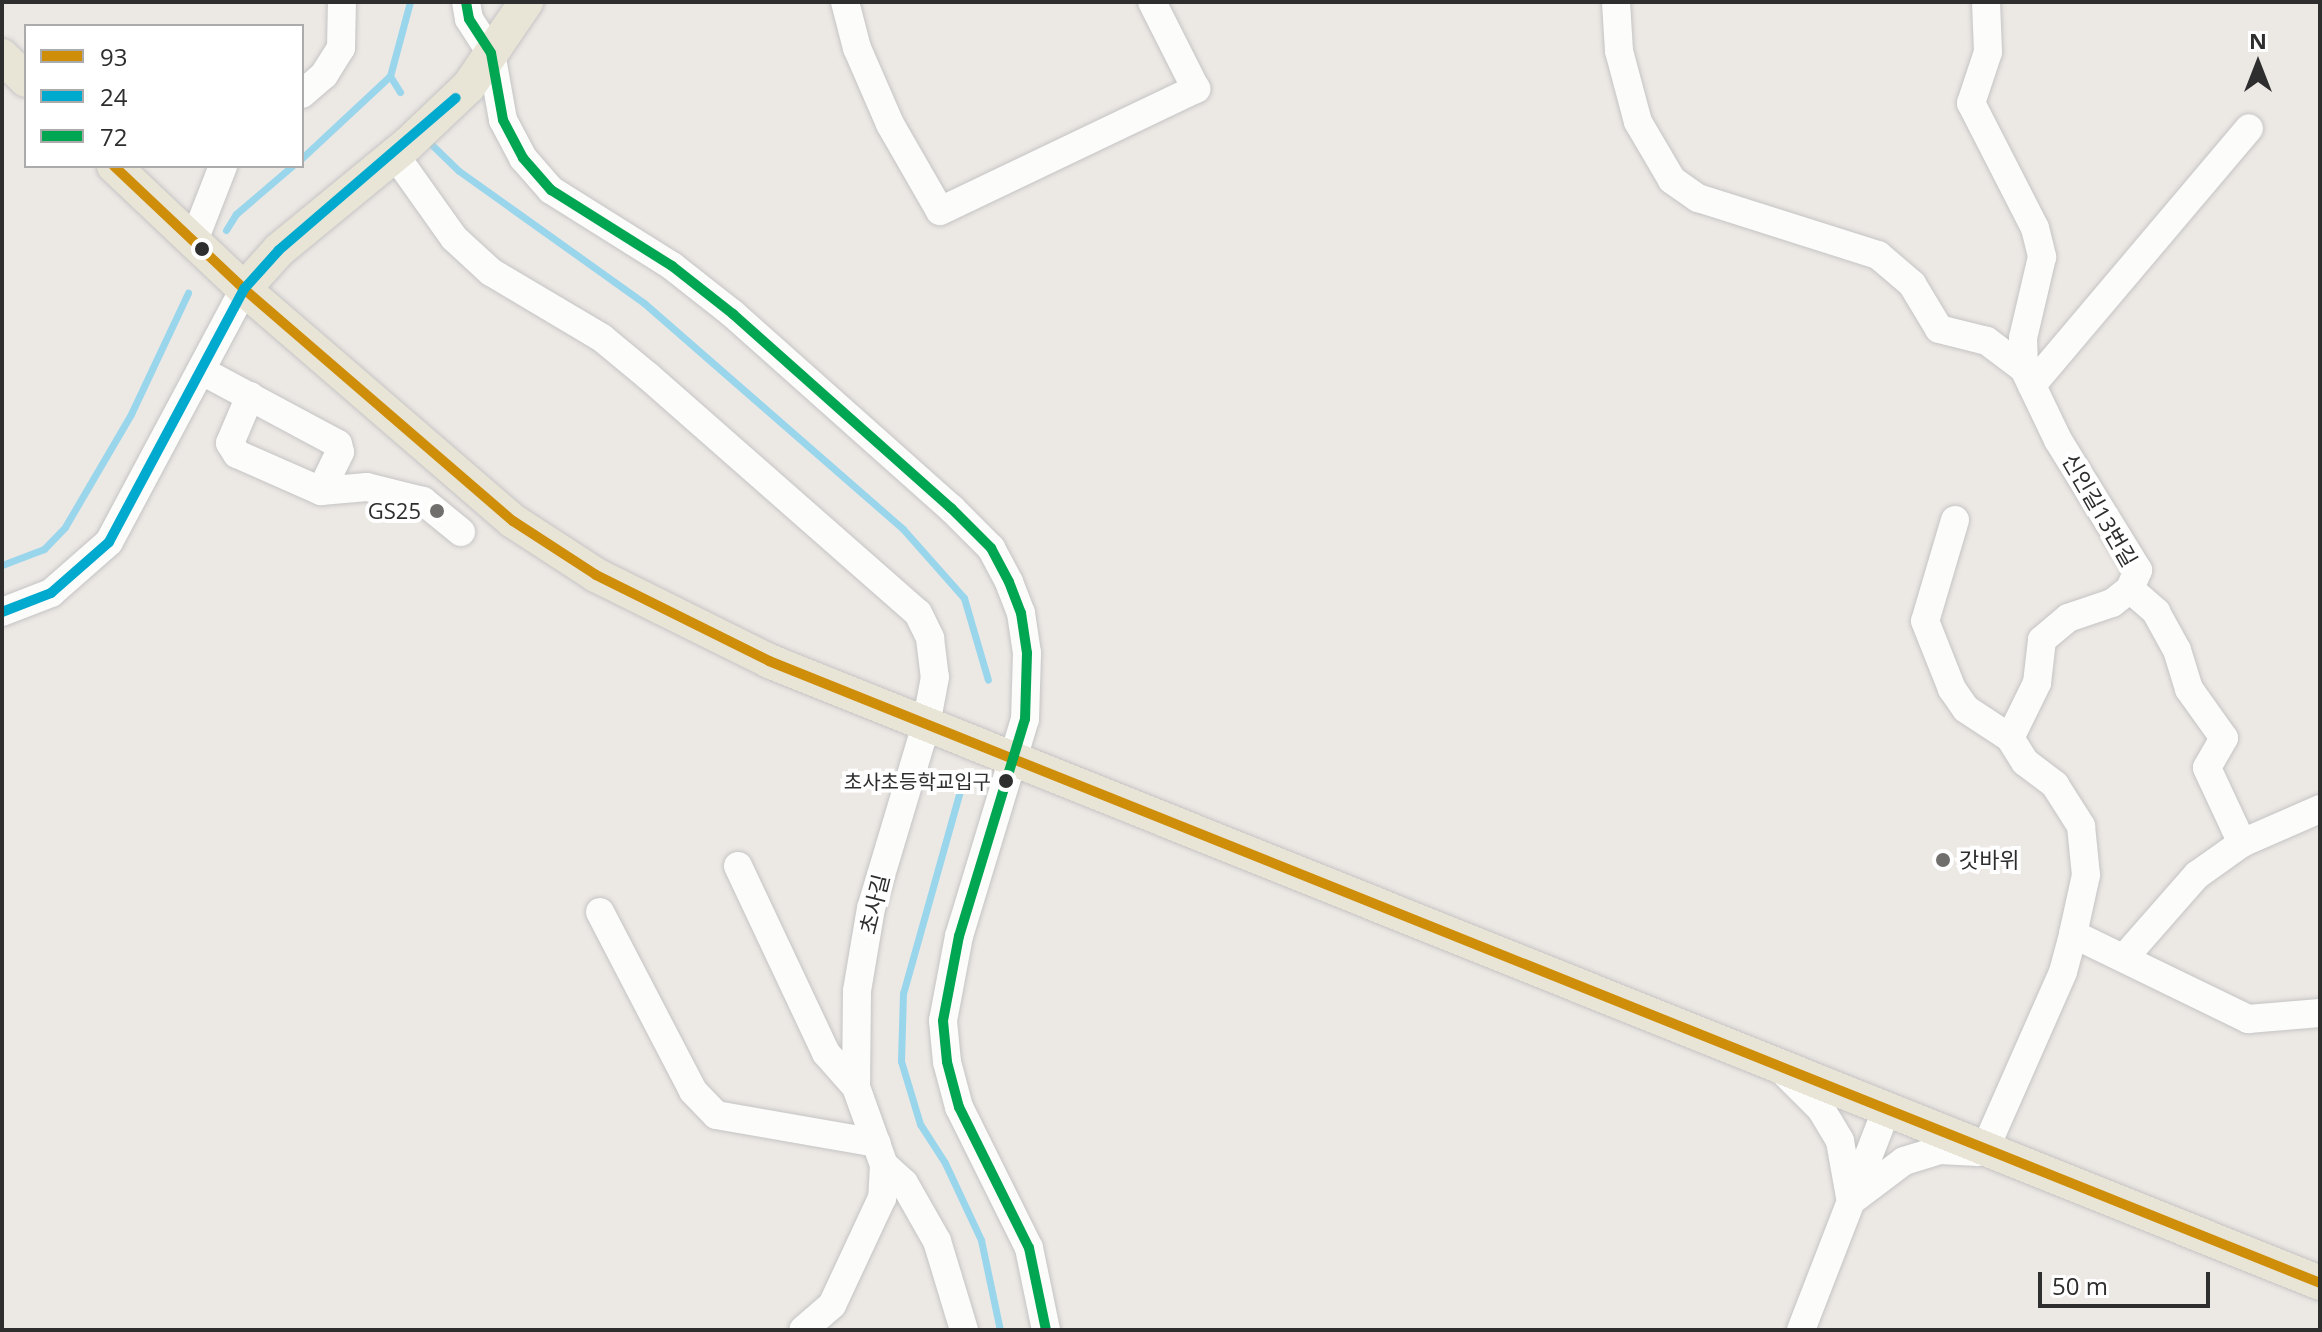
<!DOCTYPE html>
<meta charset="utf-8">
<style>
body{margin:0}
#map{position:relative;width:2322px;height:1332px;overflow:hidden;background:#ece8e4;font-family:"Open Sans","Noto Sans KR",sans-serif}
div>[style]{position:absolute}
.stream>*{height:7px;margin:-3.5px;padding:0 3.5px;transform-origin:3.5px;border-radius:3.5px;background:#99d6ec}
.roads{filter:drop-shadow(0 0 2px #c5c4c5) drop-shadow(0 0 2px #c5c4c5)}
.minor>*{height:28px;margin:-14px;padding:0 14px;transform-origin:14px;border-radius:14px;background:#fcfcfb}
.major>*{height:34px;margin:-17px;padding:0 17px;transform-origin:17px;border-radius:17px;background:#e8e4d6}
.bus-1>*{height:10px;margin:-5px;padding:0 5px;transform-origin:5px;border-radius:5px;background:#cf8e09}
.bus-2>*{height:10px;margin:-5px;padding:0 5px;transform-origin:5px;border-radius:5px;background:#00a9ce}
.bus-3>*{height:10px;margin:-5px;padding:0 5px;transform-origin:5px;border-radius:5px;background:#00a651}
.dots>*{width:22px;height:22px;translate:-50% -50%;box-sizing:border-box;border:4px solid #fff;border-radius:50%}
span{translate:-50% -50%;white-space:nowrap;text-align:center;line-height:1.15;-webkit-text-stroke:8px #fff;paint-order:stroke}
.bus-label{font-size:20px;color:#2e2e2e}
.right{translate:-100% -50%;text-align:right}
.street-label{font-size:22px;color:#2e2e2e}
.poi-label{font-size:22px;color:#2e2e2e}
.left{translate:0 -50%;text-align:left}
.frame{position:absolute;inset:0;border:4px solid #2e2e2e;pointer-events:none}
.legend{position:absolute;left:24px;top:24px;width:280px;height:144px;box-sizing:border-box;background:#fff;border:2px solid #ababab;margin:0;padding:10px 14px;list-style:none;font-size:24px;color:#2e2e2e}
.legend li{display:flex;align-items:center;gap:16px;height:40px}
.legend b{width:40px;border:2px solid #ababab}
.north{position:absolute;left:2218px;top:24px;width:80px;height:80px;-webkit-text-stroke:6px #fff;paint-order:stroke;rotate:0deg;font-size:22px;font-weight:700;line-height:32px;text-align:center;color:#2e2e2e}
.north::after{content:'';display:block;margin:auto;width:28px;height:36px;background:#2e2e2e;clip-path:polygon(50% 0,100% 100%,50% 72%,0 100%)}
.scale{position:absolute;left:2038px;top:1272px;width:172px;height:36px;box-sizing:border-box;border:4px solid #2e2e2e;border-top:0;padding-left:10px;font-size:24px;line-height:28px;white-space:nowrap;color:#2e2e2e;-webkit-text-stroke:6px #fff;paint-order:stroke}
</style>
<div id="map">
<div class="stream">
<i style="left:390px;top:76px;width:19px;rotate:58deg"></i>
<i style="left:432px;top:145px;width:37px;rotate:44deg"></i>
<i style="left:459px;top:171px;width:227px;rotate:35.5deg"></i>
<i style="left:644px;top:303px;width:344px;rotate:41.1deg"></i>
<i style="left:903px;top:529px;width:92px;rotate:48.5deg"></i>
<i style="left:964px;top:598px;width:85px;rotate:73.7deg"></i>
<i style="left:302px;top:158px;width:120px;rotate:-43deg"></i>
<i style="left:390px;top:76px;width:77px;rotate:-74.9deg"></i>
<i style="left:226px;top:230px;width:19px;rotate:-58deg"></i>
<i style="left:236px;top:214px;width:74px;rotate:-40.6deg"></i>
<i style="left:2px;top:565px;width:45px;rotate:-20.9deg"></i>
<i style="left:44px;top:549px;width:30px;rotate:-46deg"></i>
<i style="left:65px;top:527px;width:131px;rotate:-59.7deg"></i>
<i style="left:131px;top:414px;width:134px;rotate:-64.8deg"></i>
<i style="left:965px;top:773px;width:229px;rotate:105.7deg"></i>
<i style="left:903px;top:993px;width:68px;rotate:91.7deg"></i>
<i style="left:901px;top:1061px;width:66px;rotate:73.2deg"></i>
<i style="left:920px;top:1124px;width:46px;rotate:57.3deg"></i>
<i style="left:945px;top:1163px;width:85px;rotate:64.9deg"></i>
<i style="left:981px;top:1240px;width:92px;rotate:78.1deg"></i>
</div>
<div class="roads">
<div class="minor">
<i style="left:466px;top:2px;width:17px;rotate:80deg"></i>
<i style="left:469px;top:19px;width:40px;rotate:57.1deg"></i>
<i style="left:491px;top:53px;width:68px;rotate:79.8deg"></i>
<i style="left:503px;top:120px;width:43px;rotate:62.2deg"></i>
<i style="left:523px;top:158px;width:43px;rotate:48.8deg"></i>
<i style="left:551px;top:190px;width:143px;rotate:32.1deg"></i>
<i style="left:672px;top:266px;width:78px;rotate:38.2deg"></i>
<i style="left:733px;top:314px;width:292px;rotate:41.7deg"></i>
<i style="left:951px;top:508px;width:57px;rotate:45deg"></i>
<i style="left:991px;top:548px;width:38px;rotate:62deg"></i>
<i style="left:1009px;top:582px;width:33px;rotate:69deg"></i>
<i style="left:1021px;top:613px;width:40px;rotate:81.5deg"></i>
<i style="left:1027px;top:653px;width:66px;rotate:91.7deg"></i>
<i style="left:1025px;top:719px;width:227px;rotate:106.9deg"></i>
<i style="left:959px;top:936px;width:86px;rotate:100.7deg"></i>
<i style="left:943px;top:1021px;width:41px;rotate:84.4deg"></i>
<i style="left:947px;top:1062px;width:47px;rotate:75.1deg"></i>
<i style="left:959px;top:1107px;width:157px;rotate:63.6deg"></i>
<i style="left:1029px;top:1248px;width:84px;rotate:78.3deg"></i>
<i style="left:845px;top:2px;width:48px;rotate:75.4deg"></i>
<i style="left:857px;top:48px;width:83px;rotate:66.5deg"></i>
<i style="left:890px;top:124px;width:100px;rotate:60.1deg"></i>
<i style="left:940px;top:211px;width:284px;rotate:-25.5deg"></i>
<i style="left:1196px;top:89px;width:97px;rotate:-116.8deg"></i>
<i style="left:1616px;top:2px;width:49px;rotate:86.5deg"></i>
<i style="left:1619px;top:51px;width:73px;rotate:75deg"></i>
<i style="left:1638px;top:122px;width:67px;rotate:59.6deg"></i>
<i style="left:1672px;top:180px;width:32px;rotate:35deg"></i>
<i style="left:1698px;top:198px;width:189px;rotate:17.6deg"></i>
<i style="left:1878px;top:255px;width:45px;rotate:40.5deg"></i>
<i style="left:1912px;top:284px;width:52px;rotate:59deg"></i>
<i style="left:1939px;top:329px;width:49px;rotate:14deg"></i>
<i style="left:1987px;top:341px;width:46px;rotate:37.1deg"></i>
<i style="left:1986px;top:2px;width:50px;rotate:87.7deg"></i>
<i style="left:1988px;top:52px;width:54px;rotate:108.4deg"></i>
<i style="left:1971px;top:103px;width:140px;rotate:62.9deg"></i>
<i style="left:2035px;top:228px;width:30px;rotate:76deg"></i>
<i style="left:2042px;top:257px;width:83px;rotate:103.2deg"></i>
<i style="left:2023px;top:338px;width:31px;rotate:88deg"></i>
<i style="left:2024px;top:369px;width:79px;rotate:64.4deg"></i>
<i style="left:2058px;top:440px;width:153px;rotate:58.4deg"></i>
<i style="left:2138px;top:570px;width:21px;rotate:113deg"></i>
<i style="left:2130px;top:589px;width:23px;rotate:142deg"></i>
<i style="left:2112px;top:603px;width:46px;rotate:161.2deg"></i>
<i style="left:2068px;top:618px;width:34px;rotate:140deg"></i>
<i style="left:2042px;top:640px;width:43px;rotate:96.6deg"></i>
<i style="left:2037px;top:683px;width:61px;rotate:116.1deg"></i>
<i style="left:2010px;top:738px;width:28px;rotate:58deg"></i>
<i style="left:2025px;top:762px;width:38px;rotate:37deg"></i>
<i style="left:2055px;top:785px;width:49px;rotate:57.6deg"></i>
<i style="left:2081px;top:826px;width:49px;rotate:84.2deg"></i>
<i style="left:2086px;top:875px;width:60px;rotate:102.4deg"></i>
<i style="left:2073px;top:934px;width:195px;rotate:25.9deg"></i>
<i style="left:2248px;top:1019px;width:72px;rotate:-4.8deg"></i>
<i style="left:302px;top:94px;width:29px;rotate:-41deg"></i>
<i style="left:324px;top:75px;width:32px;rotate:-58deg"></i>
<i style="left:341px;top:48px;width:46px;rotate:-88.8deg"></i>
<i style="left:395px;top:155px;width:102px;rotate:54.6deg"></i>
<i style="left:454px;top:238px;width:50px;rotate:42.6deg"></i>
<i style="left:491px;top:272px;width:129px;rotate:30.7deg"></i>
<i style="left:602px;top:338px;width:60px;rotate:39.6deg"></i>
<i style="left:648px;top:376px;width:359px;rotate:41.3deg"></i>
<i style="left:918px;top:613px;width:28px;rotate:64deg"></i>
<i style="left:930px;top:638px;width:39px;rotate:83deg"></i>
<i style="left:935px;top:677px;width:49px;rotate:100.6deg"></i>
<i style="left:926px;top:725px;width:191px;rotate:106.7deg"></i>
<i style="left:871px;top:908px;width:84px;rotate:99.6deg"></i>
<i style="left:857px;top:991px;width:96px;rotate:90.6deg"></i>
<i style="left:193px;top:243px;width:83px;rotate:-68.7deg"></i>
<i style="left:202px;top:371px;width:154px;rotate:28.2deg"></i>
<i style="left:338px;top:444px;width:8px;rotate:76deg"></i>
<i style="left:340px;top:452px;width:43px;rotate:116deg"></i>
<i style="left:2032px;top:385px;width:336px;rotate:-49.8deg"></i>
<i style="left:250px;top:396px;width:51px;rotate:113.1deg"></i>
<i style="left:230px;top:443px;width:13px;rotate:58deg"></i>
<i style="left:237px;top:454px;width:92px;rotate:23.8deg"></i>
<i style="left:321px;top:491px;width:46px;rotate:-5deg"></i>
<i style="left:367px;top:487px;width:58px;rotate:14deg"></i>
<i style="left:423px;top:501px;width:49px;rotate:39.2deg"></i>
<i style="left:1955px;top:520px;width:105px;rotate:106.5deg"></i>
<i style="left:1925px;top:621px;width:73px;rotate:68.3deg"></i>
<i style="left:1952px;top:689px;width:24px;rotate:55deg"></i>
<i style="left:1966px;top:709px;width:53px;rotate:33.4deg"></i>
<i style="left:2130px;top:589px;width:35px;rotate:41deg"></i>
<i style="left:2156px;top:612px;width:43px;rotate:61.1deg"></i>
<i style="left:2177px;top:650px;width:41px;rotate:72.9deg"></i>
<i style="left:2189px;top:689px;width:60px;rotate:54.5deg"></i>
<i style="left:2224px;top:738px;width:34px;rotate:120deg"></i>
<i style="left:2207px;top:768px;width:83px;rotate:65deg"></i>
<i style="left:2242px;top:843px;width:85px;rotate:-23.6deg"></i>
<i style="left:2px;top:612px;width:53px;rotate:-21.2deg"></i>
<i style="left:51px;top:593px;width:77px;rotate:-41.3deg"></i>
<i style="left:109px;top:542px;width:287px;rotate:-61.9deg"></i>
<i style="left:738px;top:866px;width:207px;rotate:64.8deg"></i>
<i style="left:826px;top:1053px;width:45px;rotate:48.6deg"></i>
<i style="left:856px;top:1087px;width:83px;rotate:70.3deg"></i>
<i style="left:884px;top:1165px;width:33px;rotate:93deg"></i>
<i style="left:882px;top:1198px;width:118px;rotate:115deg"></i>
<i style="left:832px;top:1305px;width:38px;rotate:139deg"></i>
<i style="left:600px;top:912px;width:202px;rotate:62.5deg"></i>
<i style="left:693px;top:1091px;width:33px;rotate:46deg"></i>
<i style="left:716px;top:1115px;width:163px;rotate:9.9deg"></i>
<i style="left:2124px;top:958px;width:111px;rotate:-48.7deg"></i>
<i style="left:2197px;top:875px;width:55px;rotate:-35.4deg"></i>
<i style="left:1781px;top:1069px;width:57px;rotate:45deg"></i>
<i style="left:1821px;top:1109px;width:37px;rotate:59deg"></i>
<i style="left:1840px;top:1141px;width:57px;rotate:79.9deg"></i>
<i style="left:1985px;top:1149px;width:193px;rotate:-66.2deg"></i>
<i style="left:2063px;top:972px;width:39px;rotate:-75deg"></i>
<i style="left:884px;top:1165px;width:27px;rotate:42deg"></i>
<i style="left:904px;top:1183px;width:67px;rotate:60.4deg"></i>
<i style="left:937px;top:1241px;width:93px;rotate:73.1deg"></i>
<i style="left:1851px;top:1201px;width:66px;rotate:-37deg"></i>
<i style="left:1904px;top:1161px;width:38px;rotate:-17deg"></i>
<i style="left:1940px;top:1150px;width:38px;rotate:3deg"></i>
<i style="left:1801px;top:1330px;width:235px;rotate:-68.8deg"></i>
</div>
<div class="major">
<i style="left:2px;top:56px;width:34px;rotate:45deg"></i>
<i style="left:114px;top:166px;width:179px;rotate:43.4deg"></i>
<i style="left:244px;top:289px;width:355px;rotate:40.8deg"></i>
<i style="left:513px;top:521px;width:99px;rotate:33deg"></i>
<i style="left:596px;top:575px;width:193px;rotate:26.4deg"></i>
<i style="left:769px;top:661px;width:1671px;rotate:21.85deg"></i>
<i style="left:244px;top:289px;width:52px;rotate:-48.1deg"></i>
<i style="left:279px;top:250px;width:167px;rotate:-39.4deg"></i>
<i style="left:408px;top:144px;width:84px;rotate:-43.6deg"></i>
<i style="left:469px;top:86px;width:102px;rotate:-55.8deg"></i>
</div>
</div>
<div class="bus-1">
<i style="left:114px;top:166px;width:179px;rotate:43.4deg"></i>
<i style="left:244px;top:289px;width:355px;rotate:40.8deg"></i>
<i style="left:513px;top:521px;width:99px;rotate:33deg"></i>
<i style="left:596px;top:575px;width:193px;rotate:26.4deg"></i>
<i style="left:769px;top:661px;width:1671px;rotate:21.85deg"></i>
</div>
<div class="bus-2">
<i style="left:2px;top:612px;width:53px;rotate:-21.2deg"></i>
<i style="left:51px;top:593px;width:77px;rotate:-41.3deg"></i>
<i style="left:109px;top:542px;width:287px;rotate:-61.9deg"></i>
<i style="left:244px;top:289px;width:52px;rotate:-48.1deg"></i>
<i style="left:279px;top:250px;width:233px;rotate:-40.7deg"></i>
</div>
<div class="bus-3">
<i style="left:466px;top:2px;width:17px;rotate:80deg"></i>
<i style="left:469px;top:19px;width:40px;rotate:57.1deg"></i>
<i style="left:491px;top:53px;width:68px;rotate:79.8deg"></i>
<i style="left:503px;top:120px;width:43px;rotate:62.2deg"></i>
<i style="left:523px;top:158px;width:43px;rotate:48.8deg"></i>
<i style="left:551px;top:190px;width:143px;rotate:32.1deg"></i>
<i style="left:672px;top:266px;width:78px;rotate:38.2deg"></i>
<i style="left:733px;top:314px;width:292px;rotate:41.7deg"></i>
<i style="left:951px;top:508px;width:57px;rotate:45deg"></i>
<i style="left:991px;top:548px;width:38px;rotate:62deg"></i>
<i style="left:1009px;top:582px;width:33px;rotate:69deg"></i>
<i style="left:1021px;top:613px;width:40px;rotate:81.5deg"></i>
<i style="left:1027px;top:653px;width:66px;rotate:91.7deg"></i>
<i style="left:1025px;top:719px;width:227px;rotate:106.9deg"></i>
<i style="left:959px;top:936px;width:86px;rotate:100.7deg"></i>
<i style="left:943px;top:1021px;width:41px;rotate:84.4deg"></i>
<i style="left:947px;top:1062px;width:47px;rotate:75.1deg"></i>
<i style="left:959px;top:1107px;width:157px;rotate:63.6deg"></i>
<i style="left:1029px;top:1248px;width:84px;rotate:78.3deg"></i>
</div>
<div class="dots">
<i style="left:202px;top:249px;background:#2e2e2e"></i>
<i style="left:437px;top:511px;background:#706f6e"></i>
<i style="left:1006px;top:781px;background:#2e2e2e"></i>
<i style="left:1943px;top:860px;background:#706f6e"></i>
</div>
<div class="bus-label">
<span class="right" style="left:991px;top:781px">초사초등학교입구</span>
</div>
<div class="street-label">
<span style="left:2100px;top:510px;rotate:60deg">신인길13번길</span>
<span style="left:874px;top:904px;rotate:-76deg">초사길</span>
</div>
<div class="poi-label">
<span class="right" style="left:421px;top:511px">GS25</span>
<span class="left" style="left:1959px;top:860px">갓바위</span>
</div>
<div class="frame"></div>
<ul class="legend">
<li><b style="height:10px;background:#cf8e09"></b>93</li>
<li><b style="height:10px;background:#00a9ce"></b>24</li>
<li><b style="height:10px;background:#00a651"></b>72</li>
</ul>
<div class="north">N</div>
<div class="scale">50 m</div>
</div>
